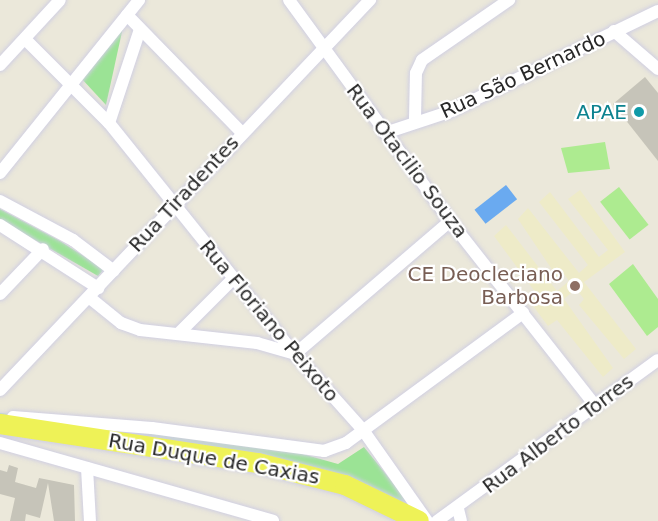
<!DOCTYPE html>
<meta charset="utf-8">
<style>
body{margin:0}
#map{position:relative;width:658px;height:521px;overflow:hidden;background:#ebe8da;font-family:"DejaVu Sans",sans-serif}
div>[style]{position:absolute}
.education>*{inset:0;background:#eeebc8}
.green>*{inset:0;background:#9be395}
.pitch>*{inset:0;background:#adeb90;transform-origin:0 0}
.water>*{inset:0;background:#6aaaf0;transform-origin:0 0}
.building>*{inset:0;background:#c6c4b9}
.roads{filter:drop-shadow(0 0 2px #d0cfe2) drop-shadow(0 0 2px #d0cfe2)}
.minor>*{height:12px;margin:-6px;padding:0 6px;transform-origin:6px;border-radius:6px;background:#fff}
.primary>*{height:20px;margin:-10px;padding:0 10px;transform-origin:10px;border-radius:10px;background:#eef257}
.dots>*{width:16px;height:16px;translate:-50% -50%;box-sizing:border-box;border:3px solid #fff;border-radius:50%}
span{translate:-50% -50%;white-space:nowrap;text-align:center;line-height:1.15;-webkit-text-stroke:4.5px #fff;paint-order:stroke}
.street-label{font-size:20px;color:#282828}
.culture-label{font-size:20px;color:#0d838f}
.right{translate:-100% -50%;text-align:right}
.education-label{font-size:20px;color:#785e54}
</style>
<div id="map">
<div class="education">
<i style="clip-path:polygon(580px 190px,625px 252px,584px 282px,636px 349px,624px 359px,579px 305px,584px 299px,576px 289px,564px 299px,613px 368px,603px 377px,557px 320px,548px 326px,528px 299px,536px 293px,494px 236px,506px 225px,557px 291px,569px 281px,564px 274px,557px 277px,518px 219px,528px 208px,579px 273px,588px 265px,539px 202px,550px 192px,599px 257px,608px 250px,568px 199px)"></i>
</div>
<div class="green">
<i style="clip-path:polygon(123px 27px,106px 105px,81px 78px)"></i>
<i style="clip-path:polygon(0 209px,60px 241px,104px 269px,98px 276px,0 220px)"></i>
<i style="clip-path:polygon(0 413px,299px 453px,338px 464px,364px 447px,406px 499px,407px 512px,340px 480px,0 421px)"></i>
</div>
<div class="pitch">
<i style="clip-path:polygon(605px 142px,610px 169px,568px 173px,561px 148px)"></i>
<i style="left:619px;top:187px;width:48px;height:24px;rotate:52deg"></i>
<i style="clip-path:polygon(633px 264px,658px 299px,658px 327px,647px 336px,609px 284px)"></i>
</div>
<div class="water">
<i style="left:506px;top:185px;width:18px;height:40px;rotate:52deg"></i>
</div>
<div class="building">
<i style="clip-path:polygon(645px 77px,658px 93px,658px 161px,613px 104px)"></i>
<i style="clip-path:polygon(9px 465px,18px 468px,15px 482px,36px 488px,39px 478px,74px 485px,75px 521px,54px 521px,48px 483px,40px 518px,26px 514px,25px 521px,10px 521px,15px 498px,0 494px,0 470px,7px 472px)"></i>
</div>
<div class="roads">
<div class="minor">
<i style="left:289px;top:0;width:273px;rotate:53.9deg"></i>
<i style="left:450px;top:221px;width:234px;rotate:51.8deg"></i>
<i style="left:127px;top:15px;width:163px;rotate:45.7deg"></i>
<i style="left:614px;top:31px;width:58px;rotate:40.8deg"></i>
<i style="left:26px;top:40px;width:117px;rotate:45deg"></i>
<i style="left:109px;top:123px;width:297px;rotate:51.2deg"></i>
<i style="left:295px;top:354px;width:102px;rotate:48.2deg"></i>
<i style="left:363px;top:430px;width:111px;rotate:54.9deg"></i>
<i style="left:0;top:65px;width:88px;rotate:-47.3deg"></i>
<i style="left:415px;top:119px;width:46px;rotate:-88.8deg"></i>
<i style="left:416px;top:73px;width:14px;rotate:-65deg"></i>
<i style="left:422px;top:60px;width:106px;rotate:-34.6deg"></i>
<i style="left:109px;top:123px;width:99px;rotate:-71.7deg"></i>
<i style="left:385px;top:133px;width:67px;rotate:-18.2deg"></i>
<i style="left:449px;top:112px;width:232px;rotate:-25.8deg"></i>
<i style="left:0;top:173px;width:222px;rotate:-51.2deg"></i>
<i style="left:0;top:201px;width:83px;rotate:28.1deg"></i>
<i style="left:73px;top:240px;width:51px;rotate:37.1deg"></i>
<i style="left:0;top:225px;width:117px;rotate:32.7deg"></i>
<i style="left:0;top:294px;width:62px;rotate:-46.3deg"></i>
<i style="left:90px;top:298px;width:40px;rotate:39deg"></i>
<i style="left:121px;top:323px;width:20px;rotate:20deg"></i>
<i style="left:140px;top:330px;width:118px;rotate:6.3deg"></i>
<i style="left:257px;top:343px;width:40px;rotate:16deg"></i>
<i style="left:178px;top:334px;width:78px;rotate:-45deg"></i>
<i style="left:295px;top:354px;width:204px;rotate:-40.6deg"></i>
<i style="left:0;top:390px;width:538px;rotate:-46.51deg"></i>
<i style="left:13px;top:417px;width:139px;rotate:4.5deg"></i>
<i style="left:152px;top:428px;width:174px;rotate:7.6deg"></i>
<i style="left:324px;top:451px;width:23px;rotate:-20deg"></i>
<i style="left:346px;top:443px;width:220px;rotate:-36.3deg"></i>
<i style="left:0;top:443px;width:284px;rotate:15.9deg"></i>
<i style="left:87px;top:468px;width:53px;rotate:86.8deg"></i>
<i style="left:458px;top:509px;width:12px;rotate:76deg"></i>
<i style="left:437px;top:521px;width:273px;rotate:-36.1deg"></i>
</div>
<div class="primary">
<i style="left:0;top:424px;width:261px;rotate:8.6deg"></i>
<i style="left:258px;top:463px;width:90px;rotate:14.2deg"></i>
<i style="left:345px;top:485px;width:82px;rotate:25.9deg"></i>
</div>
</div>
<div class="dots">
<i style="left:639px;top:112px;background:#0f9aa8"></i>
<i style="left:575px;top:286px;background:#8d6e63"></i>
</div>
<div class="street-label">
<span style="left:523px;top:75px;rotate:-25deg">Rua São Bernardo</span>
<span style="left:407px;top:161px;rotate:53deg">Rua Otacilio Souza</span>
<span style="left:184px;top:194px;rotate:-47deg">Rua Tiradentes</span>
<span style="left:269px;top:321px;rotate:50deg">Rua Floriano Peixoto</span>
<span style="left:558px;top:434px;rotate:-37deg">Rua Alberto Torres</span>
<span style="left:214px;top:459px;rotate:10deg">Rua Duque de Caxias</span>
</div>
<div class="culture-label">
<span class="right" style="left:627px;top:112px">APAE</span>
</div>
<div class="education-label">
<span class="right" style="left:563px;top:286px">CE Deocleciano<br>Barbosa</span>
</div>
</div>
